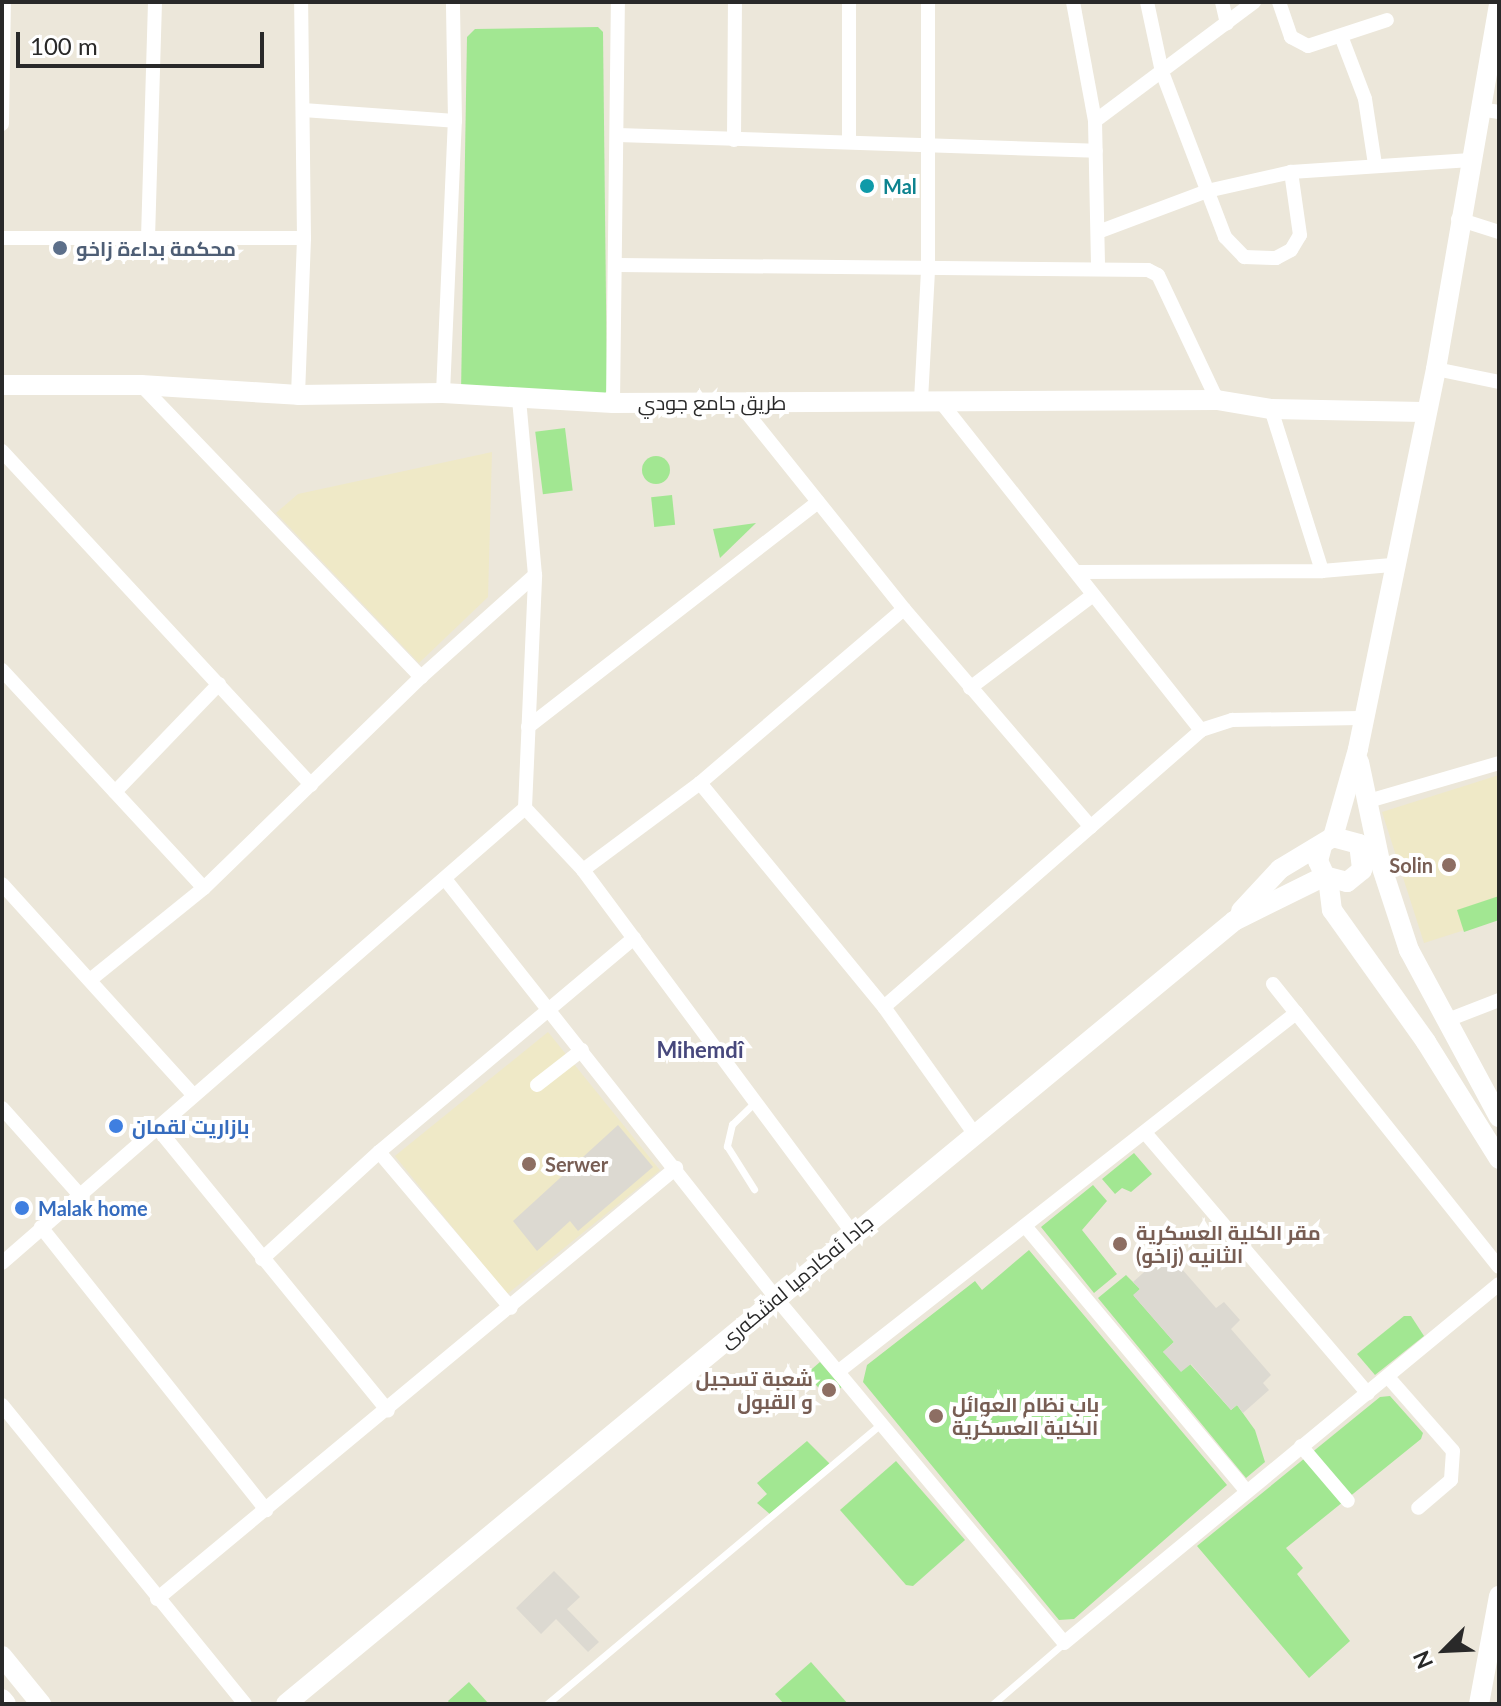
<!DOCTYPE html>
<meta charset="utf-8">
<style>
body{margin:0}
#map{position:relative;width:1501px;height:1706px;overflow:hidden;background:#ece7da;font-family:Lato,Cairo,sans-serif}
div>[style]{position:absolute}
.education>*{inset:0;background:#efe9c7;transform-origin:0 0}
.green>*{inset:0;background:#a2e792;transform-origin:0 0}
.round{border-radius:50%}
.plaza>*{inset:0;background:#dcd9d1}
.lane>*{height:7px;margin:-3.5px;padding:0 3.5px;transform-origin:3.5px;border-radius:3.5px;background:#fff}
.street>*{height:14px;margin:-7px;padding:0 7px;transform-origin:7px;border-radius:7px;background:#fff}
.secondary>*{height:20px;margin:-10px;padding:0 10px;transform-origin:10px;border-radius:10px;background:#fff}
.dots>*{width:22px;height:22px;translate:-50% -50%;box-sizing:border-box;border:4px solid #fff;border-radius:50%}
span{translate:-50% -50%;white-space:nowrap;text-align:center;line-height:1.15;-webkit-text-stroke:8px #fff;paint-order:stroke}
.culture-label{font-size:20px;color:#0d838f;font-weight:700}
.left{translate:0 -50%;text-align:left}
.service-label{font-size:20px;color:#4e5e75;font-weight:700}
.street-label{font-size:20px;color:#292929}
.education-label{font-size:20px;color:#785e54;font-weight:700}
.right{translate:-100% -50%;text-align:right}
.shop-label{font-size:20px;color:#366cbe;font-weight:700}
.neighbourhood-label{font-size:22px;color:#47487c;font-weight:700}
.frame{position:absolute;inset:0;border:4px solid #292929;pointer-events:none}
.north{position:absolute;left:1405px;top:1610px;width:80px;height:80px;-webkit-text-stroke:6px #fff;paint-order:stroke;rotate:246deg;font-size:22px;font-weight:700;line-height:32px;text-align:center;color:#292929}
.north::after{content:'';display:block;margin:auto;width:28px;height:36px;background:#292929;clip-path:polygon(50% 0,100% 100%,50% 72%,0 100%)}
.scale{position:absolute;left:16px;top:32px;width:248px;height:36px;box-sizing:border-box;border:4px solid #292929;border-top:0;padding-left:10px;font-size:24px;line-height:28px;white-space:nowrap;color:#292929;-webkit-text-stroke:6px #fff;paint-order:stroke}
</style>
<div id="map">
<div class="education">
<i style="clip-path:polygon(492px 452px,488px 597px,419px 663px,276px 513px,298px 494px)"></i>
<i style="clip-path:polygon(1499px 775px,1499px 919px,1424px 943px,1382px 812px)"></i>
<i style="left:548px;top:1032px;width:178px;height:197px;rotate:51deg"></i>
</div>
<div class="green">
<i style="clip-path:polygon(598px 27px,603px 32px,607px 391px,600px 399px,461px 393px,467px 37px,475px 29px)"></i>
<i style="left:565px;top:428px;width:63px;height:30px;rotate:83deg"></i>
<i class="round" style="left:642px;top:456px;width:28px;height:28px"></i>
<i style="left:672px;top:495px;width:30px;height:21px;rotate:84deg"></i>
<i style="clip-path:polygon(756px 523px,720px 558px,713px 529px)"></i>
<i style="clip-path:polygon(1499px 896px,1499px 920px,1464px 932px,1457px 910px)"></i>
<i style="clip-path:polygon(1134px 1153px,1152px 1174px,1131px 1192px,1122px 1188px,1115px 1194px,1102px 1179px)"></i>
<i style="clip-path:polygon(1093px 1185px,1107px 1201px,1082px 1230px,1117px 1274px,1094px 1293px,1041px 1227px)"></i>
<i style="clip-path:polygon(1029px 1250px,1227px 1485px,1074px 1619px,1059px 1620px,863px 1382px,867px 1365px,975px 1281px,982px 1290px)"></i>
<i style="clip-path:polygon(1126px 1275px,1140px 1289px,1134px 1296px,1174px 1342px,1163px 1352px,1190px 1364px,1231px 1410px,1237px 1405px,1255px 1430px,1265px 1462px,1246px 1478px,1098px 1298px)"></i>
<i style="clip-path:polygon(1404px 1316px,1411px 1316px,1424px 1336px,1375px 1375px,1357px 1354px)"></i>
<i style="left:820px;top:1362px;width:33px;height:18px;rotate:49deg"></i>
<i style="clip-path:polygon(1390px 1396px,1423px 1433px,1421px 1439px,1286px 1548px,1303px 1568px,1297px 1574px,1350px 1641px,1309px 1678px,1197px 1546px,1380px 1397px)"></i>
<i style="clip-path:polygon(807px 1441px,832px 1466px,772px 1516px,757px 1503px,767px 1494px,757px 1483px)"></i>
<i style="clip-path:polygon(896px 1461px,965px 1540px,913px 1586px,906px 1585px,840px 1510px)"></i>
<i style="clip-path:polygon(811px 1662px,848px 1704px,784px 1704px,775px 1694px)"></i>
<i style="clip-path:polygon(469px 1682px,488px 1703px,450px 1704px,448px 1701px)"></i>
</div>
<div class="plaza">
<i style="clip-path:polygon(618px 1125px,653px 1167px,578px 1231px,570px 1221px,537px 1251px,513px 1221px)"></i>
<i style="clip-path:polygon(1161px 1257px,1169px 1265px,1174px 1260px,1216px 1308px,1224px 1302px,1240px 1320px,1231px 1329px,1271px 1375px,1263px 1383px,1269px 1390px,1243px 1413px,1237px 1405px,1231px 1410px,1191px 1364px,1181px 1372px,1163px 1352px,1174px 1342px,1133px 1295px,1140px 1289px,1133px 1282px)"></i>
<i style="clip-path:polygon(554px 1571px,580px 1597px,567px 1609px,599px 1642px,588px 1652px,556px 1619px,541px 1634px,516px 1608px)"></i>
</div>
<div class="lane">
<i style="left:753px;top:1104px;width:29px;rotate:136deg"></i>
<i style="left:732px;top:1124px;width:23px;rotate:103deg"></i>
<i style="left:727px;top:1146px;width:51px;rotate:57.9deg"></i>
<i style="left:547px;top:1704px;width:436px;rotate:-40deg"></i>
<i style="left:993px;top:1704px;width:94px;rotate:-40.7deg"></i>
</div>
<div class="street">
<i style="left:1073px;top:2px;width:121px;rotate:79.5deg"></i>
<i style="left:1095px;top:121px;width:148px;rotate:88.8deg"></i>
<i style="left:1147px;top:2px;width:72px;rotate:77.9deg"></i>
<i style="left:1162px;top:72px;width:177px;rotate:69.1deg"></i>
<i style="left:1225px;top:237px;width:28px;rotate:46deg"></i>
<i style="left:1244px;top:257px;width:32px;rotate:2deg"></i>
<i style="left:1276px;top:258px;width:17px;rotate:-28deg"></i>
<i style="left:1291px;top:250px;width:17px;rotate:-59deg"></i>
<i style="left:1300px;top:235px;width:64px;rotate:-98.1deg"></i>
<i style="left:1222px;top:2px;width:22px;rotate:77deg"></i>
<i style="left:1279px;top:2px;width:37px;rotate:71deg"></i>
<i style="left:1291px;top:37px;width:19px;rotate:28deg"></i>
<i style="left:1308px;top:46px;width:83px;rotate:-18.2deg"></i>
<i style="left:1341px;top:36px;width:67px;rotate:69.1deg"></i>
<i style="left:1365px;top:99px;width:66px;rotate:81.3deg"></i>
<i style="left:1480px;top:109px;width:19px;rotate:9deg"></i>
<i style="left:303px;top:110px;width:152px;rotate:4.1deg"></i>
<i style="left:1095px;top:121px;width:199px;rotate:-36.8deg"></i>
<i style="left:2px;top:124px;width:122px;rotate:-89.1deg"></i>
<i style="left:618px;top:135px;width:478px;rotate:1.9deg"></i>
<i style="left:734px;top:140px;width:138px;rotate:-89.6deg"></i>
<i style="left:849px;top:141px;width:139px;rotate:-90deg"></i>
<i style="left:1458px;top:219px;width:43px;rotate:17.6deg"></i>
<i style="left:1098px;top:232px;width:116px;rotate:-20.6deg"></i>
<i style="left:1207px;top:191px;width:86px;rotate:-12.7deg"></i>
<i style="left:1291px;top:172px;width:180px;rotate:-3.8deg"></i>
<i style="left:2px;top:238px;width:302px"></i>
<i style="left:148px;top:238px;width:236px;rotate:-88.3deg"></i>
<i style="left:618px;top:265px;width:530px;rotate:0.54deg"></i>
<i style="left:1148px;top:270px;width:11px;rotate:27deg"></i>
<i style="left:1158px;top:275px;width:138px;rotate:64.7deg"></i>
<i style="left:1436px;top:369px;width:64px;rotate:11.7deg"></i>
<i style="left:141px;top:385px;width:405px;rotate:46.2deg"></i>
<i style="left:443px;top:393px;width:272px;rotate:-87.5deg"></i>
<i style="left:455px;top:121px;width:119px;rotate:-91deg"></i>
<i style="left:298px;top:395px;width:157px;rotate:-87.8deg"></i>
<i style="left:304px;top:238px;width:236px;rotate:-90.7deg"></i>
<i style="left:921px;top:400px;width:129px;rotate:-86.9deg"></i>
<i style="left:928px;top:271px;width:269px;rotate:-90deg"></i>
<i style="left:940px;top:401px;width:420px;rotate:51.6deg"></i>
<i style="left:613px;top:403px;width:401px;rotate:-89.3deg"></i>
<i style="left:739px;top:403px;width:264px;rotate:51.3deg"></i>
<i style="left:904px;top:609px;width:287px;rotate:49.4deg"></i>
<i style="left:1271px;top:409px;width:170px;rotate:72.5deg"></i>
<i style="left:2px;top:451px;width:455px;rotate:47.2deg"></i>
<i style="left:1079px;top:572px;width:243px;rotate:-0.2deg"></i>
<i style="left:1322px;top:571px;width:70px;rotate:-4.9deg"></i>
<i style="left:2px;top:670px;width:297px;rotate:47.2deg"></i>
<i style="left:970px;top:688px;width:154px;rotate:-37.1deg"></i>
<i style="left:528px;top:727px;width:367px;rotate:-37.8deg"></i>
<i style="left:700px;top:783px;width:290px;rotate:50.6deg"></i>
<i style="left:884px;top:1007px;width:155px;rotate:54.5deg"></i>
<i style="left:115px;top:792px;width:150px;rotate:-46.1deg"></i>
<i style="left:1365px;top:802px;width:140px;rotate:-16.2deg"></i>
<i style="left:525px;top:808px;width:85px;rotate:46.9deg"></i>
<i style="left:583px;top:870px;width:453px;rotate:53.4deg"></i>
<i style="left:583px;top:870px;width:146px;rotate:-36.6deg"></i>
<i style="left:700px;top:783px;width:268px;rotate:-40.5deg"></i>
<i style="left:445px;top:879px;width:534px;rotate:51.69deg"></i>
<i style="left:776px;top:1298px;width:449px;rotate:50.1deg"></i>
<i style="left:1064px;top:1643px;width:564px;rotate:-39.53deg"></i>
<i style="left:2px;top:884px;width:285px;rotate:47.8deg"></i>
<i style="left:90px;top:980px;width:146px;rotate:-38.9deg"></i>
<i style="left:204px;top:888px;width:303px;rotate:-44.2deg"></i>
<i style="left:421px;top:677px;width:153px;rotate:-41.8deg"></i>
<i style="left:1273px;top:984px;width:362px;rotate:51.4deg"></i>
<i style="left:884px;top:1007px;width:421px;rotate:-41.1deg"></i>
<i style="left:1201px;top:730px;width:33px;rotate:-18deg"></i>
<i style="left:1232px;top:720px;width:129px;rotate:-0.9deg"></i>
<i style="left:1445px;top:1021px;width:58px;rotate:-21.3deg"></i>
<i style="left:537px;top:1085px;width:57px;rotate:-37.9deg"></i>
<i style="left:2px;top:1108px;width:114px;rotate:48.2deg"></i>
<i style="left:159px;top:1130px;width:362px;rotate:50.8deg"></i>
<i style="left:1147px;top:1135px;width:340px;rotate:49.5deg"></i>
<i style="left:379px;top:1152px;width:204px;rotate:49.8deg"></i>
<i style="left:1025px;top:1226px;width:343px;rotate:50.1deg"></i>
<i style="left:41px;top:1227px;width:362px;rotate:51.5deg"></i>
<i style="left:262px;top:1259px;width:159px;rotate:-42.4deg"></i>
<i style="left:379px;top:1152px;width:333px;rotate:-40deg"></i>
<i style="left:2px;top:1263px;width:693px;rotate:-41.02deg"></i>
<i style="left:525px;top:808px;width:233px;rotate:-87.5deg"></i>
<i style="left:535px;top:575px;width:177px;rotate:-95.2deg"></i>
<i style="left:839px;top:1371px;width:581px;rotate:-38.07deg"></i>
<i style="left:1388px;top:1377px;width:98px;rotate:48.7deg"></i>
<i style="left:1453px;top:1451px;width:29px;rotate:94deg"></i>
<i style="left:1451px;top:1480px;width:43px;rotate:139.7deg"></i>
<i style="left:2px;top:1405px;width:385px;rotate:50.9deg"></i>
<i style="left:1301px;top:1446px;width:72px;rotate:49.5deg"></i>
<i style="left:157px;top:1599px;width:675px;rotate:-39.71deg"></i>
</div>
<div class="secondary">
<i style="left:2px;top:385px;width:139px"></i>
<i style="left:141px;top:385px;width:157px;rotate:3.6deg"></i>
<i style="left:298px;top:395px;width:145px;rotate:-0.8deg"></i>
<i style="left:443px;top:393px;width:170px;rotate:3.4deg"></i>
<i style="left:613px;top:403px;width:604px;rotate:-0.28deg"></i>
<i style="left:1217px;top:400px;width:55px;rotate:9.5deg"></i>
<i style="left:1271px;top:409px;width:152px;rotate:1.1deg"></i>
<i style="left:1359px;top:762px;width:102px;rotate:78.1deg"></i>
<i style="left:1380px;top:862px;width:93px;rotate:71.8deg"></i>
<i style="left:1409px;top:950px;width:190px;rotate:61.7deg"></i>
<i style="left:1333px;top:837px;width:91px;rotate:-74.1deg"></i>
<i style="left:1358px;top:749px;width:388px;rotate:-78.4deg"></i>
<i style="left:1436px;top:369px;width:368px;rotate:-80.2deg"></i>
<i style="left:1328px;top:878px;width:32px;rotate:83deg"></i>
<i style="left:1332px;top:910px;width:162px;rotate:54.5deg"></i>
<i style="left:1426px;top:1042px;width:138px;rotate:58deg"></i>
<i style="left:1241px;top:911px;width:57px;rotate:-47.1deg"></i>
<i style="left:1280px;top:869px;width:62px;rotate:-31.1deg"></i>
<i style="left:1333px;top:837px;width:27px;rotate:15deg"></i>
<i style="left:1359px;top:844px;width:26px;rotate:83deg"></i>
<i style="left:1362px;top:870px;width:19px;rotate:141deg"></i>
<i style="left:1347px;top:882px;width:23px;rotate:-165deg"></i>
<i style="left:1325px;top:876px;width:17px;rotate:-115deg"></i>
<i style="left:1318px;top:861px;width:16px;rotate:-75deg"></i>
<i style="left:2px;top:1656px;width:62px;rotate:50.9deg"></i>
<i style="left:2px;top:1699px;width:6px;rotate:51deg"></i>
<i style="left:286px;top:1704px;width:1230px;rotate:-39.55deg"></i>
<i style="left:1234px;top:921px;width:102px;rotate:-26.3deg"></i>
<i style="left:1479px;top:1704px;width:110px;rotate:-79.5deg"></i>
</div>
<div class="dots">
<i style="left:867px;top:186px;background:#0f9aa8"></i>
<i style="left:60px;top:248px;background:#5c6f8a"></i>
<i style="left:1449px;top:865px;background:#8d6e63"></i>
<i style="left:116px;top:1126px;background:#3f7fe0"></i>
<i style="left:529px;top:1164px;background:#8d6e63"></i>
<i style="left:22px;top:1208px;background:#3f7fe0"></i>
<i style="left:1120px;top:1244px;background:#8d6e63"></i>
<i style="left:829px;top:1390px;background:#8d6e63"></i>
<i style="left:936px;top:1416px;background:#8d6e63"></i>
</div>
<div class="culture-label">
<span class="left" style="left:883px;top:186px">Mal</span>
</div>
<div class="service-label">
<span class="left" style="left:76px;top:248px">محكمة بداءة زاخو</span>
</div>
<div class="street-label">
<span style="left:712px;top:402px">طريق جامع جودي</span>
<span style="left:796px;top:1281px;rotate:-40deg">جادا ئه‌كادميا له‌شكه‌رى</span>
</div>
<div class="education-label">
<span class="right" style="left:1433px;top:865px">Solin</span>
<span class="left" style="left:545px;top:1164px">Serwer</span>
<span class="left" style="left:1136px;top:1244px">مقر الكلية العسكرية<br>الثانيه (زاخو)</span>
<span class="right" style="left:813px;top:1390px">شعبة تسجيل<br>و القبول</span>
<span class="left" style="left:952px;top:1416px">باب نظام العوائل<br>الكلية العسكرية</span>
</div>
<div class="shop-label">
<span class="left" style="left:132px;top:1126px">بازاريت لقمان</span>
<span class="left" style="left:38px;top:1208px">Malak home</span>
</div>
<div class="neighbourhood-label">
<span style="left:700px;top:1050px">Mihemdî</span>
</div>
<div class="frame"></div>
<div class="north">N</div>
<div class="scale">100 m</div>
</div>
